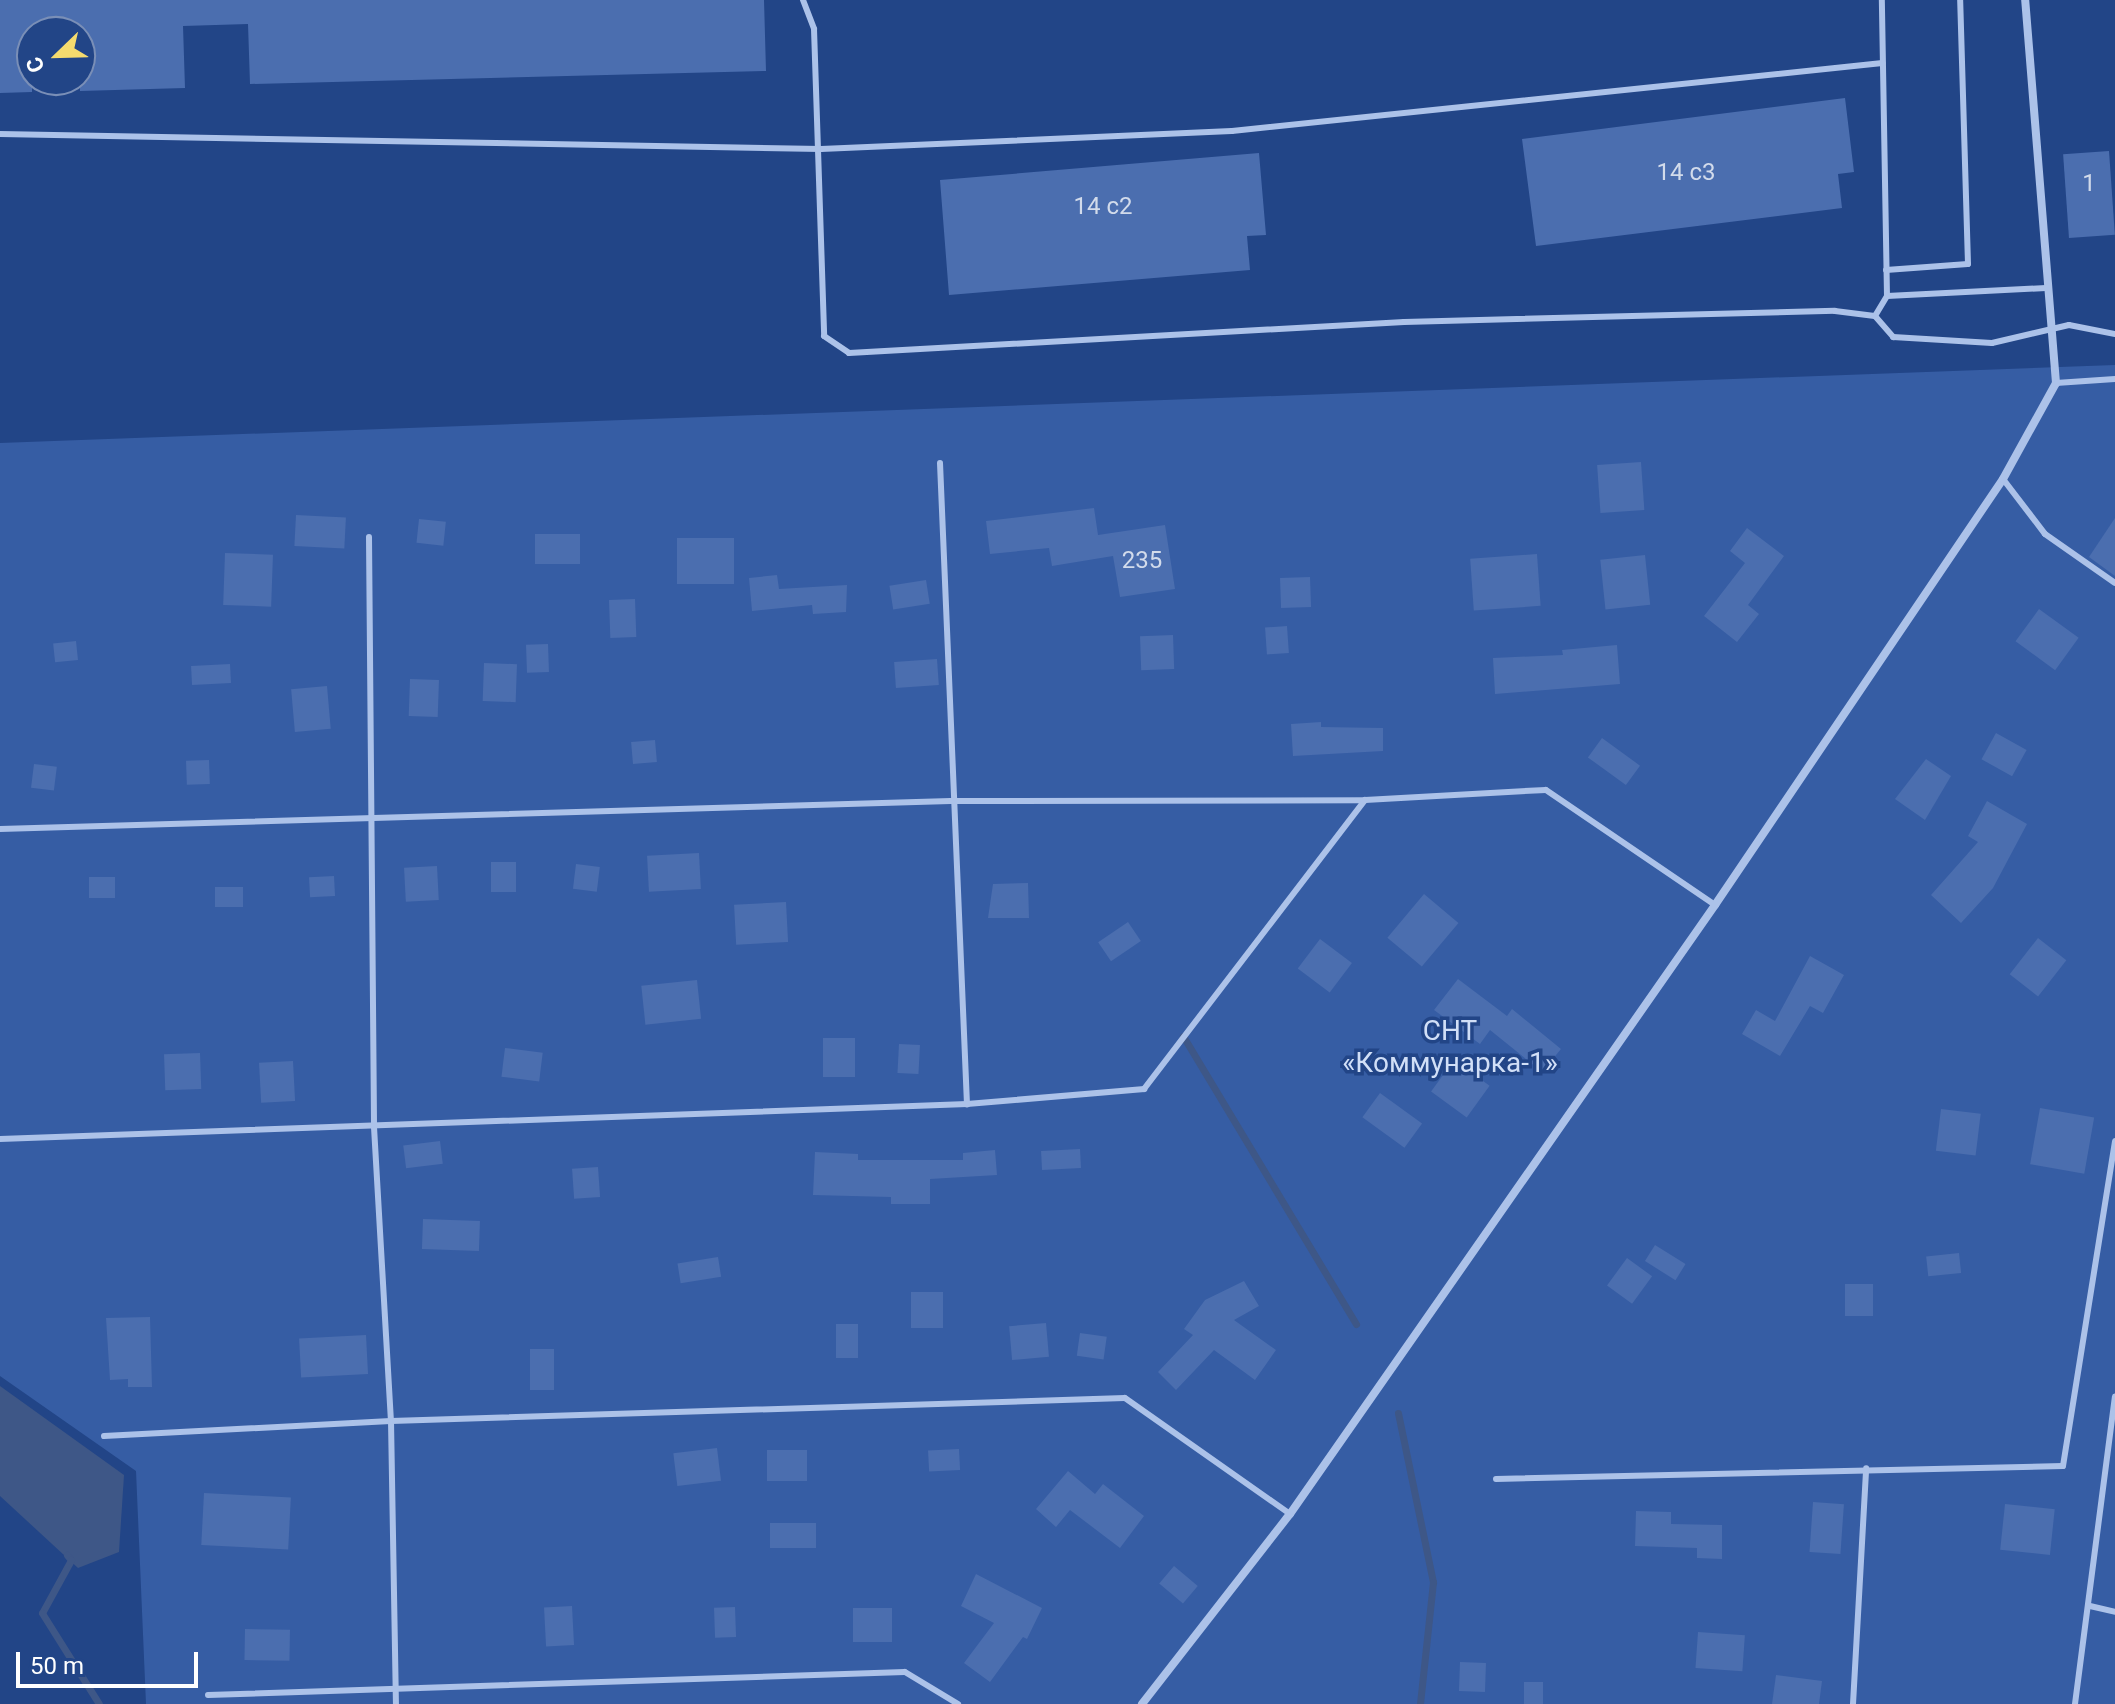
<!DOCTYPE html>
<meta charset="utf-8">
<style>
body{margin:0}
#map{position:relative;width:2115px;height:1704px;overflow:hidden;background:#224587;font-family:Roboto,sans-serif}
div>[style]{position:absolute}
.green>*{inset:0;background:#365da4}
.water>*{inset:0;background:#3e5787}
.stream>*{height:7px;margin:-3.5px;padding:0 3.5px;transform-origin:3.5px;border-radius:3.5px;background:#3e5787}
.building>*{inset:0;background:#4b6eaf;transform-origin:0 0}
.service>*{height:6px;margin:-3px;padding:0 3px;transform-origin:3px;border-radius:3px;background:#acc2e9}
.minor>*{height:8px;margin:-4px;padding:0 4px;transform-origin:4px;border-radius:4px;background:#acc2e9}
span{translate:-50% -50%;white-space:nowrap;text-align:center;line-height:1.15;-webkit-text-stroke:7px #224587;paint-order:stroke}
.number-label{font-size:24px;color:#d2dbeb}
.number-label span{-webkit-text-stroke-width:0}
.park-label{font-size:28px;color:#d1dff7}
.north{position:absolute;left:16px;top:16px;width:80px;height:80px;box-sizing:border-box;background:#224587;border:2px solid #7a8fb7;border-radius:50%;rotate:247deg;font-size:22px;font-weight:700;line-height:32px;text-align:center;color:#fff}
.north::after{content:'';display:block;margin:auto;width:28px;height:36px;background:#f5db6e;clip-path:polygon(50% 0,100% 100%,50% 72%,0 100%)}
.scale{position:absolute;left:16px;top:1652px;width:182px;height:36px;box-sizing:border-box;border:4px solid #fff;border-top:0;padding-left:10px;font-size:24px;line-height:28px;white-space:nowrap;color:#fff;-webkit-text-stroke:6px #224587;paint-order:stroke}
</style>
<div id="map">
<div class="green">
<i style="clip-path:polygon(2115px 365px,2115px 1704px,146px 1704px,136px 1471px,0 1376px,0 443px)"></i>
</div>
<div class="water">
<i style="clip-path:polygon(0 1386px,124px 1475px,119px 1552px,78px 1568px,0 1496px)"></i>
</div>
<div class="stream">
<i style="left:1183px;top:1036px;width:336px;rotate:59deg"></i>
<i style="left:1398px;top:1413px;width:173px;rotate:78.3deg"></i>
<i style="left:1433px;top:1582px;width:123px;rotate:96.1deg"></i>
<i style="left:67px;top:1555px;width:6px;rotate:51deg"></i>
<i style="left:71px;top:1560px;width:60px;rotate:118.7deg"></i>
<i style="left:42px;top:1613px;width:107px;rotate:57.9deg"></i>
</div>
<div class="building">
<i style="clip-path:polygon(0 0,764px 0,766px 71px,250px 84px,248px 24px,183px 26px,185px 88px,80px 91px,80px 32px,32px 32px,32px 92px,0 93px)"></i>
<i style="clip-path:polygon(1845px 98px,1854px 172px,1838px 174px,1842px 208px,1536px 246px,1522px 139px)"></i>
<i style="left:2109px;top:151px;width:84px;height:46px;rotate:86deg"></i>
<i style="clip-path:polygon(1259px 153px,1266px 235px,1247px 236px,1250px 270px,949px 295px,940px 180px)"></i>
<i style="left:1641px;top:462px;width:48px;height:44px;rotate:86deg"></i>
<i style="clip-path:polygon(1094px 508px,1098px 535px,1165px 525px,1175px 589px,1120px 597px,1113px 556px,1052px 566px,1049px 548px,990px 554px,986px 521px)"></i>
<i style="left:296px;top:515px;width:50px;height:31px;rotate:3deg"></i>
<i style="clip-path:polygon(2115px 518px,2115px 576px,2089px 557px)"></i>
<i style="left:419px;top:519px;width:27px;height:24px;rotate:6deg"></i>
<i style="clip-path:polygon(1747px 528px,1784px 556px,1748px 605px,1759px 614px,1737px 642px,1704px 616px,1745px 563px,1730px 551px)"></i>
<i style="left:580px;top:534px;width:30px;height:45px;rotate:90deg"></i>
<i style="left:677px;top:538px;width:57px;height:46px"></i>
<i style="left:225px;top:553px;width:48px;height:52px;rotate:2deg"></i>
<i style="left:1537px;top:554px;width:52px;height:67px;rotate:86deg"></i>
<i style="left:1645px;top:555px;width:50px;height:45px;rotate:84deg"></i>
<i style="clip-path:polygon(777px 575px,779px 589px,847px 585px,846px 612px,813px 614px,812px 605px,752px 611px,749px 578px)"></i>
<i style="left:1310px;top:577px;width:30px;height:30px;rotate:88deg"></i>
<i style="left:926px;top:580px;width:24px;height:37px;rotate:81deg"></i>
<i style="left:635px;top:599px;width:38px;height:26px;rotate:88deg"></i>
<i style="left:2039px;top:609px;width:49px;height:40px;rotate:36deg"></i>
<i style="left:1287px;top:626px;width:27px;height:22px;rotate:86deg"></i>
<i style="left:1173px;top:635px;width:34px;height:33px;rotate:88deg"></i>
<i style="left:76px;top:641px;width:19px;height:23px;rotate:84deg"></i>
<i style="left:548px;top:644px;width:28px;height:22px;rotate:88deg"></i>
<i style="clip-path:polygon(1617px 645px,1620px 684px,1495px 694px,1493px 658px,1563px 655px,1562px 650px)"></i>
<i style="left:937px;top:659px;width:26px;height:43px;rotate:86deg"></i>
<i style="left:484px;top:663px;width:33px;height:38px;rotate:2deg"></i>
<i style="left:230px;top:664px;width:19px;height:39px;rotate:87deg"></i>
<i style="left:410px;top:679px;width:29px;height:37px;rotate:2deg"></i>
<i style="left:327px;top:686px;width:43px;height:36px;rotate:85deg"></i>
<i style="clip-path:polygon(1321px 722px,1321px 727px,1383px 728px,1383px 751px,1293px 756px,1291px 724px)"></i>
<i style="left:1996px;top:733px;width:35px;height:30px;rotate:29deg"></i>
<i style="left:1602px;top:738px;width:47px;height:24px;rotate:36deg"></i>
<i style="left:655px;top:740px;width:22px;height:24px;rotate:85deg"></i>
<i style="clip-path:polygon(1926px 759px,1951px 776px,1925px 820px,1895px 799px)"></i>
<i style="left:209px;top:760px;width:24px;height:23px;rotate:88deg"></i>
<i style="left:34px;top:764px;width:23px;height:24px;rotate:7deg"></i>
<i style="clip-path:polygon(1987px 801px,2027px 824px,1993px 888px,1961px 923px,1931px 895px,1978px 842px,1968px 836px)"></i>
<i style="left:699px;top:853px;width:36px;height:52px;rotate:87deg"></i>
<i style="left:491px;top:862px;width:25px;height:30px"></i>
<i style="left:576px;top:864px;width:24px;height:25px;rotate:7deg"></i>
<i style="left:437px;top:866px;width:34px;height:33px;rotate:87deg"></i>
<i style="left:334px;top:876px;width:20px;height:25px;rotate:87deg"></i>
<i style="left:89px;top:877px;width:26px;height:21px"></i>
<i style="clip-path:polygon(1028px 883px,1029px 918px,988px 918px,993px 884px)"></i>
<i style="left:243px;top:887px;width:20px;height:28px;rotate:90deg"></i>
<i style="left:1424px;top:894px;width:45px;height:57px;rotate:40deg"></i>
<i style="left:786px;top:902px;width:40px;height:52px;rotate:87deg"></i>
<i style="left:1128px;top:922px;width:23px;height:36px;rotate:56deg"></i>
<i style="left:2038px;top:938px;width:36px;height:46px;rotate:38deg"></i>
<i style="left:1320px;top:939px;width:40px;height:37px;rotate:37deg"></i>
<i style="clip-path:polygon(1810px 956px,1844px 975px,1823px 1013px,1810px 1006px,1780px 1056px,1742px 1034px,1756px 1010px,1775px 1021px)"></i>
<i style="clip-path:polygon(1458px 979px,1507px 1016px,1512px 1009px,1561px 1049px,1542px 1072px,1490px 1030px,1480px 1044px,1434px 1010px)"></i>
<i style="left:697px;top:980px;width:39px;height:56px;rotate:84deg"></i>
<i style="left:823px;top:1038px;width:32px;height:39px"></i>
<i style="left:899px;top:1044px;width:21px;height:29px;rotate:3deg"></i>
<i style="left:505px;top:1048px;width:38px;height:29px;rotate:7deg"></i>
<i style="left:200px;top:1053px;width:36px;height:36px;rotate:88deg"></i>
<i style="left:1454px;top:1060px;width:44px;height:39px;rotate:36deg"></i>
<i style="left:293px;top:1061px;width:40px;height:34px;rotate:87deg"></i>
<i style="left:1380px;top:1093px;width:52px;height:30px;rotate:36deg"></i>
<i style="left:2040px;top:1108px;width:55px;height:57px;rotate:10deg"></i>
<i style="left:1941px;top:1109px;width:40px;height:42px;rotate:7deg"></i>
<i style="left:440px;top:1141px;width:23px;height:37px;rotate:83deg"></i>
<i style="left:1080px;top:1149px;width:19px;height:39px;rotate:87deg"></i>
<i style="clip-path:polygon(995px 1150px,997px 1175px,930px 1179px,930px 1204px,891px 1204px,891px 1197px,813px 1195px,815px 1152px,858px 1154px,858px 1160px,963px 1160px,963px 1153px)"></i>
<i style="left:598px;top:1167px;width:30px;height:26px;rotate:86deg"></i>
<i style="left:423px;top:1219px;width:57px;height:30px;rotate:2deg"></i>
<i style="left:1655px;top:1245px;width:36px;height:19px;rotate:32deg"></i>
<i style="left:1959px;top:1253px;width:20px;height:33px;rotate:84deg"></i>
<i style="left:718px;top:1257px;width:20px;height:41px;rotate:81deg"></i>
<i style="left:1627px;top:1258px;width:31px;height:34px;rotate:36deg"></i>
<i style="clip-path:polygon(1244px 1281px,1259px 1306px,1234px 1320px,1276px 1350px,1255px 1380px,1214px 1350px,1176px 1390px,1158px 1372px,1193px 1335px,1184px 1329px,1205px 1300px)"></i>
<i style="left:1845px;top:1284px;width:28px;height:32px"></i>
<i style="left:911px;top:1292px;width:32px;height:36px"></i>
<i style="clip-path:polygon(150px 1317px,152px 1387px,128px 1387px,128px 1379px,110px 1380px,106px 1318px)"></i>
<i style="left:1046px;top:1323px;width:34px;height:37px;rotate:85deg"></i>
<i style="left:836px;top:1324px;width:22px;height:34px"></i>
<i style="left:1080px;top:1333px;width:27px;height:23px;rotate:8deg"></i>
<i style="left:366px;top:1335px;width:39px;height:67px;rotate:87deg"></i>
<i style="left:530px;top:1349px;width:24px;height:41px"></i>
<i style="left:717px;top:1448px;width:33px;height:44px;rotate:83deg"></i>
<i style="left:959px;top:1449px;width:21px;height:31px;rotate:87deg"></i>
<i style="left:767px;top:1450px;width:40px;height:31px"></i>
<i style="clip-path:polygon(1068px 1471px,1095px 1494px,1103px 1484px,1144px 1516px,1120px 1548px,1070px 1510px,1056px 1527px,1036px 1509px)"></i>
<i style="left:204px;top:1493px;width:87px;height:52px;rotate:3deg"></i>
<i style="left:1813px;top:1502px;width:31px;height:50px;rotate:4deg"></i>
<i style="left:2005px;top:1504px;width:50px;height:46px;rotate:6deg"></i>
<i style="clip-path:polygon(1636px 1511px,1671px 1512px,1671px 1524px,1722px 1525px,1722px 1559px,1697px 1558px,1697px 1548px,1635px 1546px)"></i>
<i style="left:770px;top:1523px;width:46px;height:25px"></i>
<i style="left:1174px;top:1566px;width:31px;height:23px;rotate:40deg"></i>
<i style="clip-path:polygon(976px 1574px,1042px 1608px,1027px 1639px,1023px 1637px,990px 1682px,964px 1663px,994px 1623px,961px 1606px)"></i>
<i style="left:572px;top:1606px;width:39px;height:28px;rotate:87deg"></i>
<i style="left:735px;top:1607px;width:30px;height:21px;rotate:88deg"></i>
<i style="left:892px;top:1608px;width:34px;height:39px;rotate:90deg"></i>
<i style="left:245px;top:1629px;width:45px;height:31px;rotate:1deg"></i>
<i style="left:1698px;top:1632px;width:47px;height:36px;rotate:4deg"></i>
<i style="left:1460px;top:1662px;width:26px;height:29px;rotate:2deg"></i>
<i style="clip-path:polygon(1776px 1675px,1822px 1681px,1819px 1704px,1772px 1704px)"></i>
<i style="left:1524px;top:1682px;width:19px;height:22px"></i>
</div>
<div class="service">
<i style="left:803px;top:0;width:31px;rotate:69deg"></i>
<i style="left:814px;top:29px;width:307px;rotate:88.1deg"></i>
<i style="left:824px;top:336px;width:30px;rotate:34deg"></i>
<i style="left:849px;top:353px;width:556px;rotate:-3.2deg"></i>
<i style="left:1404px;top:322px;width:431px;rotate:-1.5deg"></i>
<i style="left:1835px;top:311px;width:40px;rotate:7.1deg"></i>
<i style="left:1875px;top:316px;width:23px;rotate:-59deg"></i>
<i style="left:1887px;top:296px;width:296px;rotate:-91deg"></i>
<i style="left:0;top:134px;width:821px;rotate:1.05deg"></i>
<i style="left:821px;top:149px;width:411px;rotate:-2.5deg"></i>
<i style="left:1232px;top:131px;width:654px;rotate:-5.97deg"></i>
<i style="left:1886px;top:270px;width:82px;rotate:-4.2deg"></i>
<i style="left:1968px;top:264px;width:264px;rotate:-91.7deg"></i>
<i style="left:1887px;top:296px;width:159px;rotate:-2.9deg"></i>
<i style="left:1875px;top:316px;width:28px;rotate:49deg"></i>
<i style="left:1893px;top:337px;width:99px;rotate:3.5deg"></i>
<i style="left:1992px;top:343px;width:79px;rotate:-13.2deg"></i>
<i style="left:2069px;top:325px;width:47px;rotate:11.1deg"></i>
<i style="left:2056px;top:383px;width:59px;rotate:-3.9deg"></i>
<i style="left:940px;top:463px;width:642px;rotate:87.59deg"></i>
<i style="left:2003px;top:479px;width:69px;rotate:52.6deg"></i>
<i style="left:2045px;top:534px;width:85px;rotate:35deg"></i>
<i style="left:369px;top:537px;width:590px;rotate:89.51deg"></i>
<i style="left:374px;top:1127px;width:294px;rotate:86.7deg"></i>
<i style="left:391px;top:1421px;width:283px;rotate:89deg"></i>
<i style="left:0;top:829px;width:951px;rotate:-1.69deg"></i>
<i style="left:951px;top:801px;width:414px;rotate:-0.1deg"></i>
<i style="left:1365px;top:800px;width:181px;rotate:-3.2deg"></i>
<i style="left:1546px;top:790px;width:204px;rotate:34.2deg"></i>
<i style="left:0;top:1139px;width:968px;rotate:-2.07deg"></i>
<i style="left:967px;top:1104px;width:178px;rotate:-4.8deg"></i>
<i style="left:1144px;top:1089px;width:364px;rotate:-52.6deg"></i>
<i style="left:104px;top:1436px;width:287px;rotate:-3deg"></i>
<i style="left:391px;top:1421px;width:734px;rotate:-1.79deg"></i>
<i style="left:1125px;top:1398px;width:202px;rotate:35.1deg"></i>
<i style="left:1496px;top:1479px;width:567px;rotate:-1.31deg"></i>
<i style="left:2063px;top:1466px;width:329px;rotate:-80.9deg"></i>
<i style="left:2090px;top:1606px;width:26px;rotate:13deg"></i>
<i style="left:208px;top:1695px;width:697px;rotate:-1.89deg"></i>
<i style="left:905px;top:1672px;width:62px;rotate:31.1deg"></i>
<i style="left:1853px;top:1704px;width:236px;rotate:-86.8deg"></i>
<i style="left:2075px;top:1704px;width:310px;rotate:-82.6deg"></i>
</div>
<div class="minor">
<i style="left:1142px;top:1704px;width:241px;rotate:-52.1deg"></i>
<i style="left:1290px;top:1514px;width:743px;rotate:-55.09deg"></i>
<i style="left:1715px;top:905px;width:514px;rotate:-55.94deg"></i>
<i style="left:2003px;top:479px;width:110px;rotate:-61.1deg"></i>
<i style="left:2056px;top:383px;width:384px;rotate:-94.6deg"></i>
</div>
<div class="number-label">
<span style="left:1686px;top:173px">14 с3</span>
<span style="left:2089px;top:184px">1</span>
<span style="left:1103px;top:207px">14 с2</span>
<span style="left:1142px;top:561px">235</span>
</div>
<div class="park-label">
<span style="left:1450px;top:1047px">СНТ<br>«Коммунарка-1»</span>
</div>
<div class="north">С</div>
<div class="scale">50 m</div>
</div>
